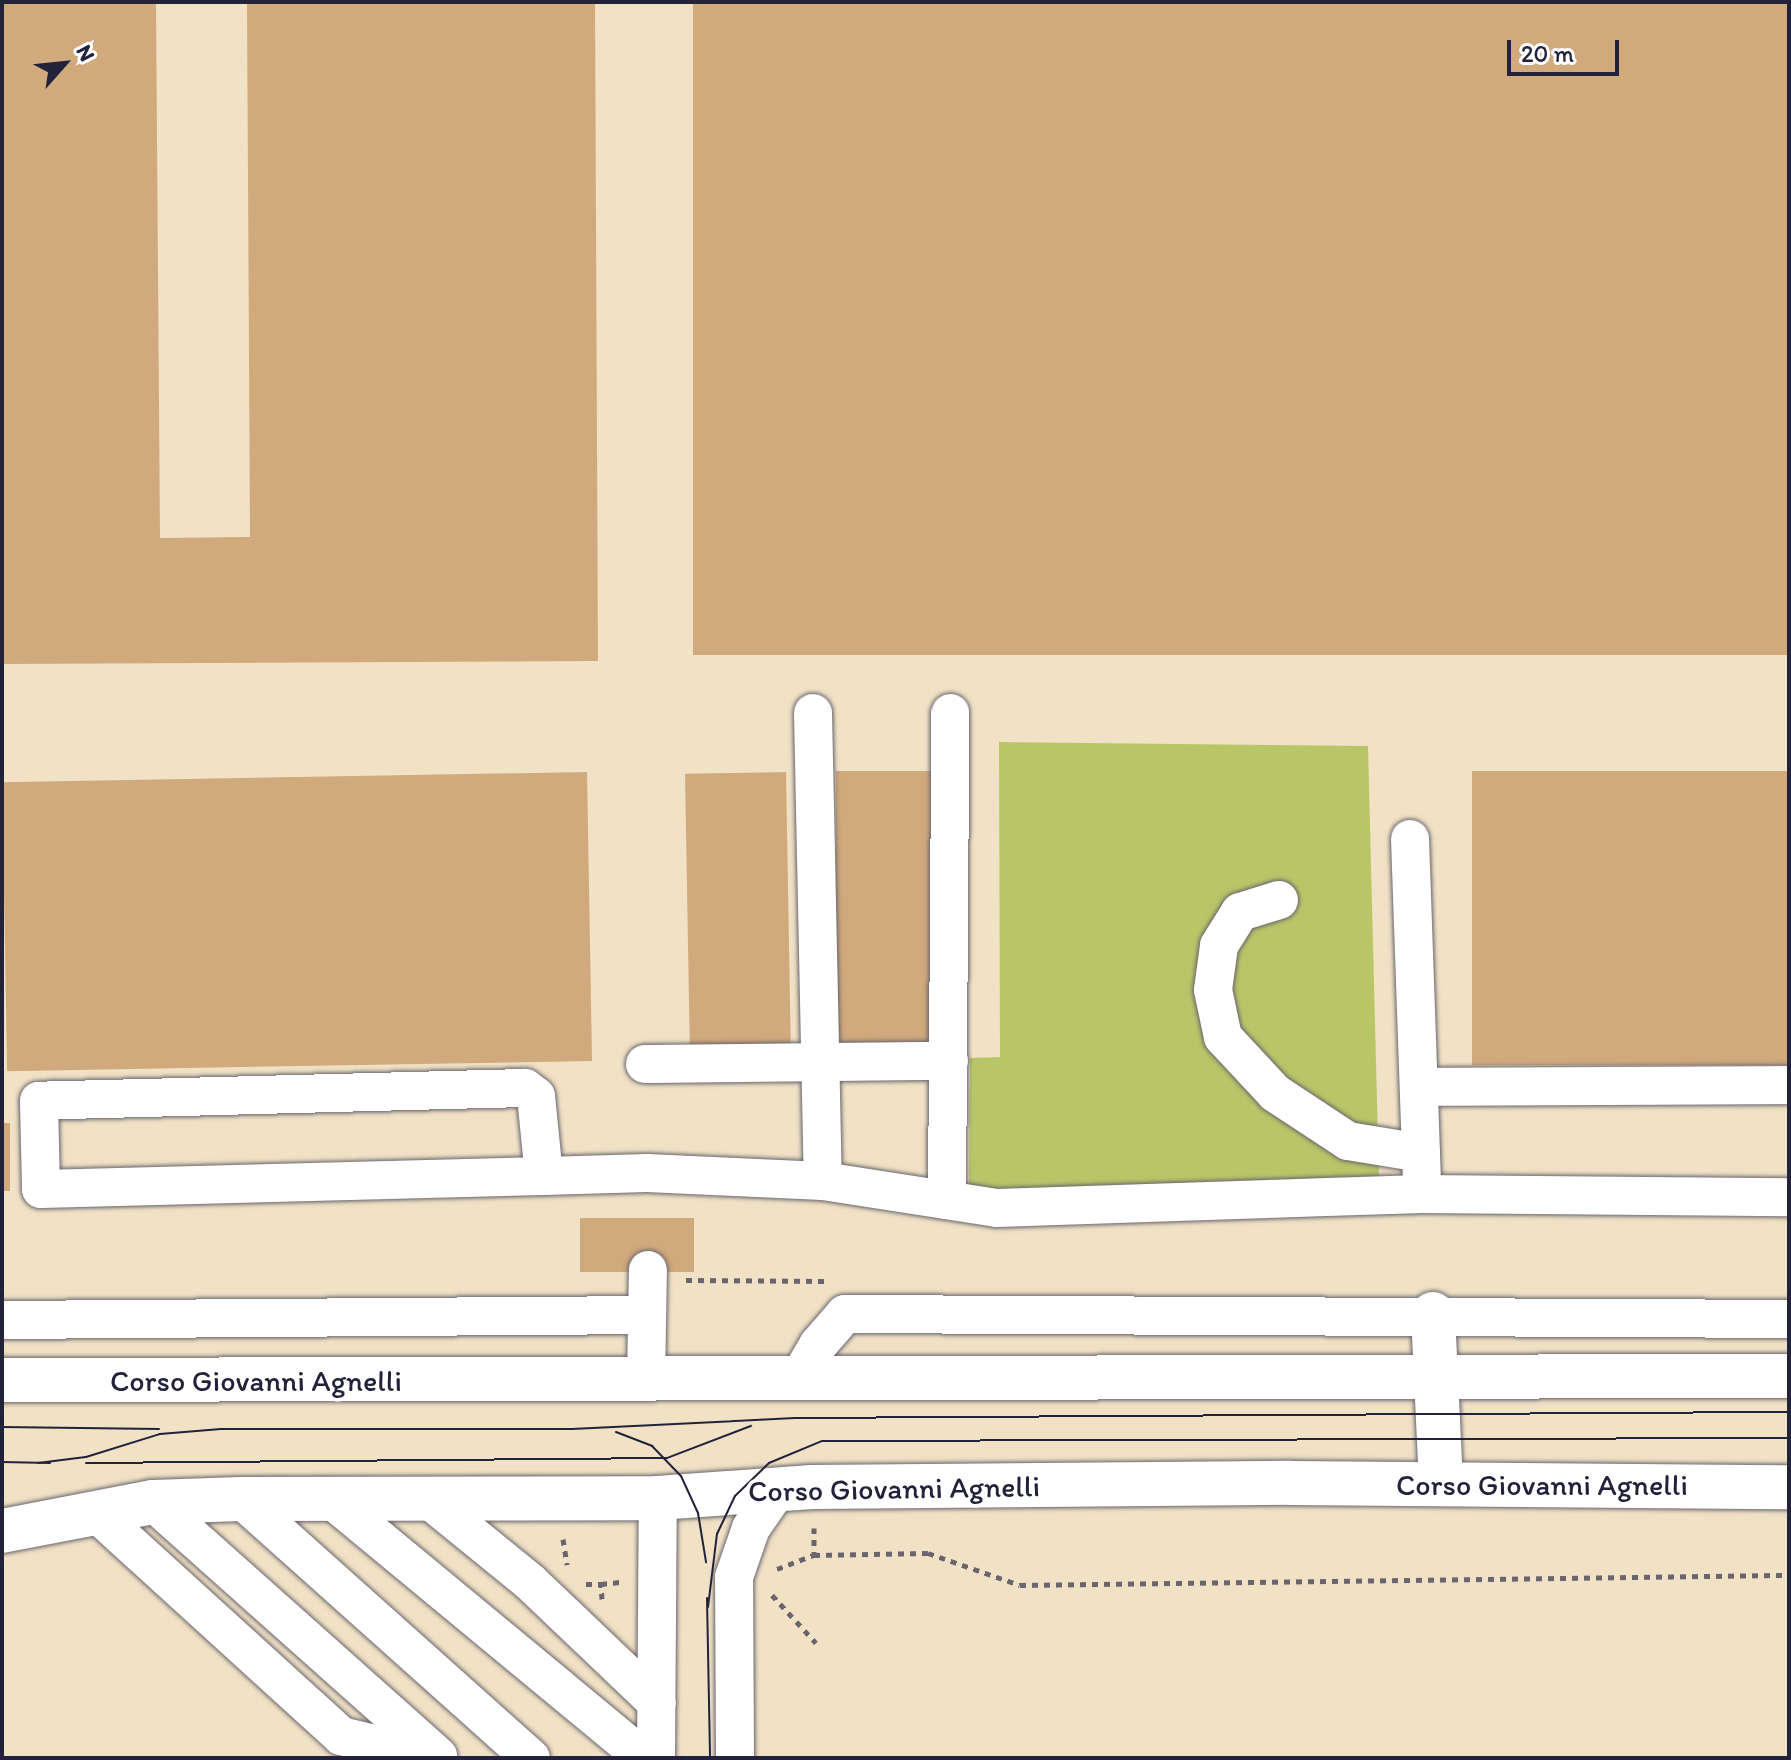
<!DOCTYPE html>
<style>
body{margin:0}
#map{position:relative;width:1791px;height:1760px;overflow:hidden;background:#f1e2c6;font-family:Itim,sans-serif}
div>[style]{position:absolute}
.green>*{inset:0;background:#b9c668}
.building>*{inset:0;background:#d0a97c;transform-origin:0 0}
.path>*{height:5px;margin-top:-2.5px;transform-origin:0;background:repeating-linear-gradient(90deg,#6a656c 0 6px,transparent 0 12px)}
.roads{filter:drop-shadow(0 0 2px #6a656c) drop-shadow(0 0 2px #6a656c)}
.minor>*{height:38px;margin:-19px;padding:0 19px;transform-origin:19px;border-radius:19px;background:#fff}
.major>*{height:44px;margin:-22px;padding:0 22px;transform-origin:22px;border-radius:22px;background:#fff}
.tram>*{height:2px;margin:-1px;padding:0 1px;transform-origin:1px;border-radius:1px;background:#22223b}
span{translate:-50% -50%;white-space:nowrap;text-align:center;line-height:1.15;-webkit-text-stroke:7px #fff;paint-order:stroke}
.street-label{font-size:30px;color:#22223b}
.frame{position:absolute;inset:0;border:4px solid #22223b;pointer-events:none}
.north{position:absolute;left:24px;top:24px;width:80px;height:80px;-webkit-text-stroke:6px #fff;paint-order:stroke;rotate:63deg;font-size:22px;font-weight:700;line-height:32px;text-align:center;color:#22223b}
.north::after{content:'';display:block;margin:auto;width:28px;height:36px;background:#22223b;clip-path:polygon(50% 0,100% 100%,50% 72%,0 100%)}
.scale{position:absolute;left:1507px;top:40px;width:112px;height:36px;box-sizing:border-box;border:4px solid #22223b;border-top:0;padding-left:10px;font-size:24px;line-height:28px;white-space:nowrap;color:#22223b;-webkit-text-stroke:6px #fff;paint-order:stroke}
</style>
<div id="map">
<div class="green">
<i style="clip-path:polygon(999px 742px,1368px 746px,1379px 1181px,969px 1191px,970px 1058px,1000px 1057px)"></i>
</div>
<div class="building">
<i style="clip-path:polygon(2px 2px,156px 2px,160px 538px,250px 537px,247px 2px,595px 2px,598px 661px,2px 664px)"></i>
<i style="left:693px;top:2px;width:1096px;height:653px"></i>
<i style="left:836px;top:771px;width:99px;height:283px"></i>
<i style="left:1789px;top:771px;width:294px;height:317px;rotate:90deg"></i>
<i style="left:587px;top:772px;width:289px;height:585px;rotate:89deg"></i>
<i style="left:786px;top:772px;width:286px;height:101px;rotate:89deg"></i>
<i style="left:2px;top:1123px;width:8px;height:68px"></i>
<i style="left:694px;top:1218px;width:54px;height:114px;rotate:90deg"></i>
</div>
<div class="path">
<i style="left:686px;top:1280px;width:138px;rotate:0.4deg"></i>
<i style="left:814px;top:1528px;width:27px;rotate:90deg"></i>
<i style="left:814px;top:1555px;width:114px;rotate:-1deg"></i>
<i style="left:928px;top:1553px;width:97px;rotate:19.2deg"></i>
<i style="left:1020px;top:1585px;width:769px;rotate:-0.75deg"></i>
<i style="left:563px;top:1539px;width:26px;rotate:81deg"></i>
<i style="left:777px;top:1569px;width:40px;rotate:-21deg"></i>
<i style="left:586px;top:1584px;width:15px"></i>
<i style="left:772px;top:1595px;width:65px;rotate:47.5deg"></i>
<i style="left:602px;top:1599px;width:15px;rotate:-94deg"></i>
<i style="left:601px;top:1584px;width:19px;rotate:-6deg"></i>
</div>
<div class="roads">
<div class="minor">
<i style="left:813px;top:713px;width:468px;rotate:88.8deg"></i>
<i style="left:1410px;top:839px;width:340px;rotate:88deg"></i>
<i style="left:1279px;top:900px;width:41px;rotate:162.9deg"></i>
<i style="left:1240px;top:912px;width:40px;rotate:122deg"></i>
<i style="left:1219px;top:946px;width:44px;rotate:97.8deg"></i>
<i style="left:1213px;top:990px;width:48px;rotate:78deg"></i>
<i style="left:1223px;top:1037px;width:76px;rotate:47.1deg"></i>
<i style="left:1275px;top:1093px;width:87px;rotate:33.3deg"></i>
<i style="left:1348px;top:1141px;width:74px;rotate:9.3deg"></i>
<i style="left:645px;top:1064px;width:304px;rotate:-0.6deg"></i>
<i style="left:1419px;top:1087px;width:370px;rotate:-0.3deg"></i>
<i style="left:544px;top:1176px;width:80px;rotate:-95.7deg"></i>
<i style="left:536px;top:1096px;width:14px;rotate:-144deg"></i>
<i style="left:525px;top:1088px;width:486px;rotate:178.5deg"></i>
<i style="left:39px;top:1101px;width:88px;rotate:88.7deg"></i>
<i style="left:41px;top:1189px;width:503px;rotate:-1.48deg"></i>
<i style="left:544px;top:1176px;width:103px;rotate:-1.7deg"></i>
<i style="left:647px;top:1173px;width:176px;rotate:2.6deg"></i>
<i style="left:823px;top:1181px;width:176px;rotate:8.8deg"></i>
<i style="left:997px;top:1208px;width:425px;rotate:-1.9deg"></i>
<i style="left:1422px;top:1194px;width:367px;rotate:0.5deg"></i>
<i style="left:947px;top:1200px;width:487px;rotate:-89.6deg"></i>
<i style="left:2px;top:1320px;width:645px;rotate:-0.44deg"></i>
<i style="left:646px;top:1381px;width:111px;rotate:-89deg"></i>
<i style="left:797px;top:1381px;width:42px;rotate:-59.7deg"></i>
<i style="left:818px;top:1345px;width:41px;rotate:-48.9deg"></i>
<i style="left:845px;top:1314px;width:944px;rotate:0.3deg"></i>
<i style="left:241px;top:1499px;width:389px;rotate:41.8deg"></i>
<i style="left:331px;top:1499px;width:406px;rotate:39.6deg"></i>
<i style="left:428px;top:1499px;width:132px;rotate:39.1deg"></i>
<i style="left:530px;top:1582px;width:175px;rotate:43.6deg"></i>
<i style="left:153px;top:1502px;width:382px;rotate:41.7deg"></i>
<i style="left:94px;top:1511px;width:334px;rotate:42.3deg"></i>
<i style="left:341px;top:1736px;width:95px;rotate:13.4deg"></i>
<i style="left:656px;top:1758px;width:260px;rotate:-89.6deg"></i>
<i style="left:735px;top:1758px;width:181px;rotate:-90.3deg"></i>
<i style="left:734px;top:1577px;width:52px;rotate:-70.9deg"></i>
<i style="left:751px;top:1528px;width:47px;rotate:-55.3deg"></i>
</div>
<div class="major">
<i style="left:1433px;top:1314px;width:170px;rotate:87.3deg"></i>
<i style="left:2px;top:1380px;width:1787px;rotate:-0.13deg"></i>
<i style="left:2px;top:1531px;width:154px;rotate:-10.9deg"></i>
<i style="left:153px;top:1502px;width:88px;rotate:-2deg"></i>
<i style="left:241px;top:1499px;width:417px;rotate:-0.1deg"></i>
<i style="left:658px;top:1498px;width:154px;rotate:-4.1deg"></i>
<i style="left:812px;top:1487px;width:479px;rotate:-0.5deg"></i>
<i style="left:1291px;top:1483px;width:498px;rotate:0.5deg"></i>
</div>
</div>
<div class="tram">
<i style="left:2px;top:1427px;width:157px;rotate:0.7deg"></i>
<i style="left:616px;top:1432px;width:39px;rotate:21deg"></i>
<i style="left:652px;top:1446px;width:42px;rotate:46deg"></i>
<i style="left:681px;top:1476px;width:41px;rotate:65.3deg"></i>
<i style="left:698px;top:1513px;width:50px;rotate:80.7deg"></i>
<i style="left:2px;top:1462px;width:48px;rotate:1.2deg"></i>
<i style="left:38px;top:1463px;width:48px;rotate:-7.1deg"></i>
<i style="left:86px;top:1457px;width:77px;rotate:-17.3deg"></i>
<i style="left:160px;top:1434px;width:61px;rotate:-4.7deg"></i>
<i style="left:221px;top:1429px;width:351px"></i>
<i style="left:572px;top:1429px;width:223px;rotate:-2.8deg"></i>
<i style="left:795px;top:1418px;width:994px;rotate:-0.35deg"></i>
<i style="left:86px;top:1463px;width:581px;rotate:-0.49deg"></i>
<i style="left:667px;top:1458px;width:90px;rotate:-20.9deg"></i>
<i style="left:707px;top:1598px;width:160px;rotate:88.9deg"></i>
<i style="left:708px;top:1607px;width:74px;rotate:-83deg"></i>
<i style="left:717px;top:1534px;width:42px;rotate:-64.7deg"></i>
<i style="left:735px;top:1496px;width:47px;rotate:-44.1deg"></i>
<i style="left:769px;top:1463px;width:57px;rotate:-22.5deg"></i>
<i style="left:822px;top:1441px;width:967px;rotate:-0.18deg"></i>
</div>
<div class="street-label">
<span style="left:256px;top:1381px">Corso Giovanni Agnelli</span>
<span style="left:1542px;top:1485px">Corso Giovanni Agnelli</span>
<span style="left:894px;top:1489px;rotate:-1deg">Corso Giovanni Agnelli</span>
</div>
<div class="frame"></div>
<div class="north">N</div>
<div class="scale">20 m</div>
</div>
